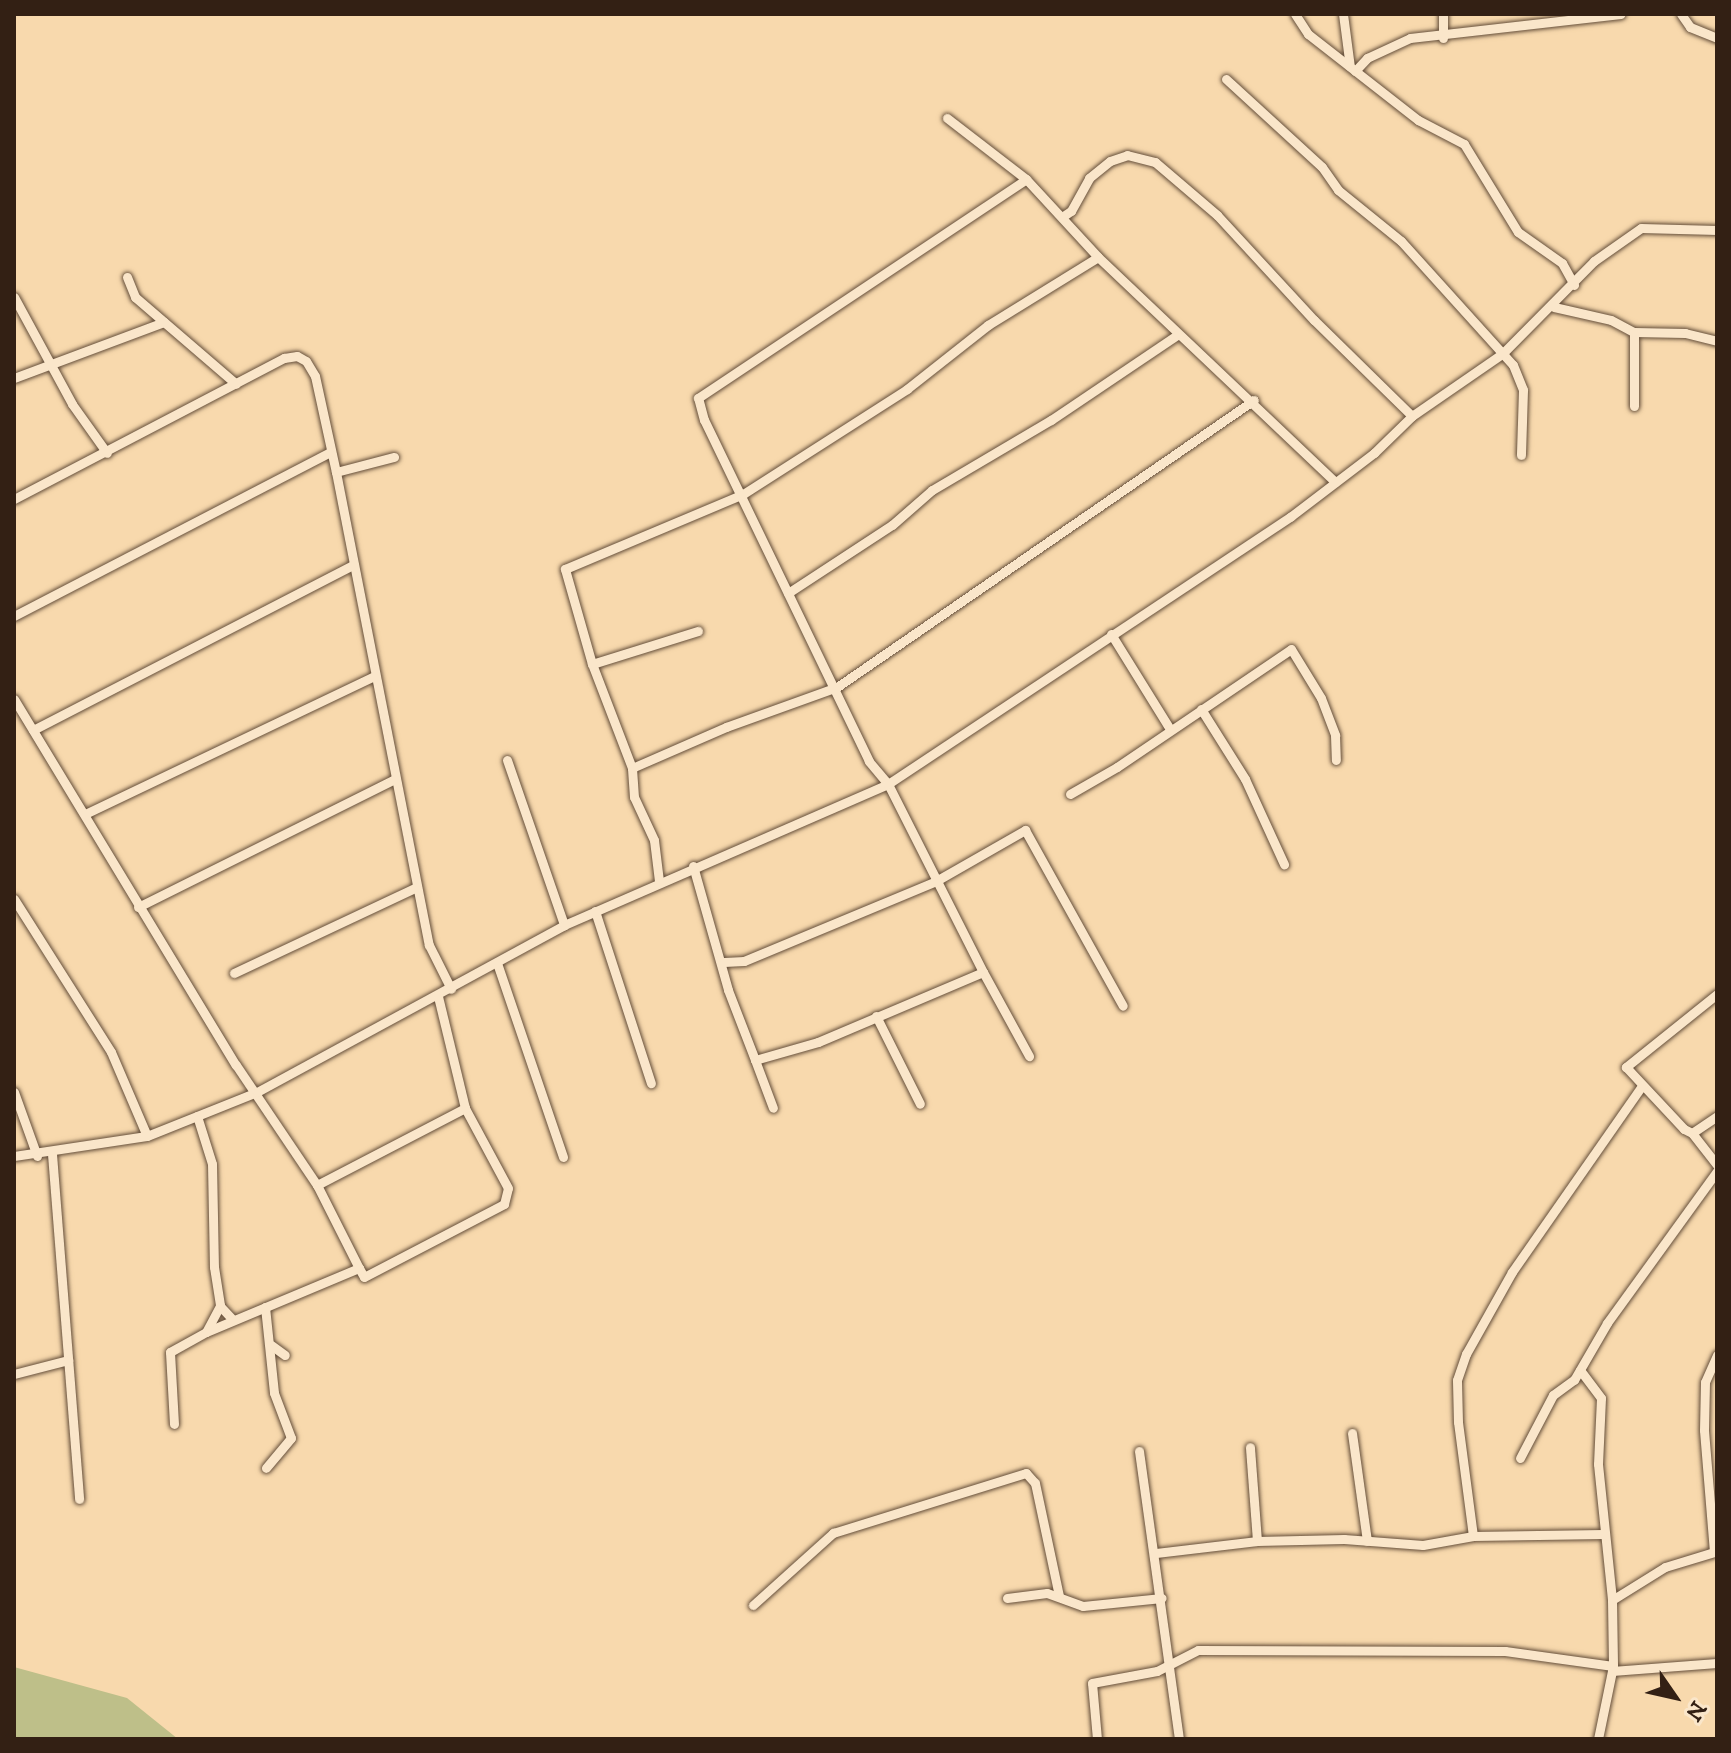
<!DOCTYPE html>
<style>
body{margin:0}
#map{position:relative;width:1731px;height:1753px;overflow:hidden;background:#f8d9ad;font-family:"IM FELL DW Pica",serif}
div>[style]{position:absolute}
.green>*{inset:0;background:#bebf89}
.roads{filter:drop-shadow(0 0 2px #644e3a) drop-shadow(0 0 2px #644e3a)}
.street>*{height:9px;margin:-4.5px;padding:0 4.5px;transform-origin:4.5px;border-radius:4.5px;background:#fae6ca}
span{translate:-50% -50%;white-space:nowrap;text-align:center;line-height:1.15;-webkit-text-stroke:6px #fae6ca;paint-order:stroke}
.frame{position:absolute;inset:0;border:16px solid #332014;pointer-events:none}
.north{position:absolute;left:1635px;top:1657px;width:80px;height:80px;-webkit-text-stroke:6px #fae6ca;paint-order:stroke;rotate:124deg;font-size:22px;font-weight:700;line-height:32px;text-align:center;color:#332014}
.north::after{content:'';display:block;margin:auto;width:28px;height:36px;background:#332014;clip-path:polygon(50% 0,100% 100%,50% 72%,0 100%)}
</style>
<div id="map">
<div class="green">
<i style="clip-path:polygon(14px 1667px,127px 1698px,178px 1739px,14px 1739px)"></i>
</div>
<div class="roads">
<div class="street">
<i style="left:1295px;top:14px;width:24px;rotate:57deg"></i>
<i style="left:1308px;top:34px;width:140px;rotate:38deg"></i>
<i style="left:1418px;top:120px;width:52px;rotate:27.6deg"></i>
<i style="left:1464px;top:144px;width:103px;rotate:58.5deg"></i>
<i style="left:1518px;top:232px;width:54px;rotate:35.2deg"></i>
<i style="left:1562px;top:263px;width:25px;rotate:61deg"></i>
<i style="left:1343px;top:14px;width:53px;rotate:82.5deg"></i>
<i style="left:1443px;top:14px;width:24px;rotate:90deg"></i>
<i style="left:1681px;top:14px;width:16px;rotate:55deg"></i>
<i style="left:1690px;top:27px;width:29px;rotate:22deg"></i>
<i style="left:1355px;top:71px;width:18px;rotate:-47deg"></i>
<i style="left:1367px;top:58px;width:47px;rotate:-24.9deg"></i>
<i style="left:1410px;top:38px;width:212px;rotate:-6.5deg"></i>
<i style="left:1226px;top:79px;width:130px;rotate:42.5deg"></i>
<i style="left:1322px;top:167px;width:28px;rotate:55deg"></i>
<i style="left:1338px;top:190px;width:81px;rotate:39deg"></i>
<i style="left:1401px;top:241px;width:167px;rotate:47.9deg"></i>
<i style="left:1513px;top:365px;width:27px;rotate:68deg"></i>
<i style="left:1523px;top:390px;width:65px;rotate:91.8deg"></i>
<i style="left:947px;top:118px;width:100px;rotate:37.7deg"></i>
<i style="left:1026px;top:179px;width:106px;rotate:47.3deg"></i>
<i style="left:1098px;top:257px;width:327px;rotate:43.5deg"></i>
<i style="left:1062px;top:217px;width:11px;rotate:-34deg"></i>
<i style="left:1071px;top:211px;width:38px;rotate:-61deg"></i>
<i style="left:1089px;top:178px;width:27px;rotate:-39deg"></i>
<i style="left:1110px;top:161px;width:18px;rotate:-19deg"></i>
<i style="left:1127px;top:155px;width:29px;rotate:14deg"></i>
<i style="left:1155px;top:162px;width:82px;rotate:40.5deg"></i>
<i style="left:1217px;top:215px;width:143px;rotate:47.3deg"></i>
<i style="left:1314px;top:320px;width:137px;rotate:44.4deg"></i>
<i style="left:127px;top:277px;width:22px;rotate:68deg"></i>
<i style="left:135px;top:297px;width:133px;rotate:40.7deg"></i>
<i style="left:14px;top:297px;width:122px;rotate:61.5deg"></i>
<i style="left:72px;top:404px;width:60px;rotate:54.5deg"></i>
<i style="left:1554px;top:307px;width:58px;rotate:12.8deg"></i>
<i style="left:1611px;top:320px;width:26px;rotate:28deg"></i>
<i style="left:14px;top:378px;width:160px;rotate:-20.5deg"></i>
<i style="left:1634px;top:406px;width:74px;rotate:-90deg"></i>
<i style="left:1634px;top:332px;width:51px;rotate:1.1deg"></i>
<i style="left:1685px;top:333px;width:33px;rotate:14deg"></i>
<i style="left:336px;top:472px;width:60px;rotate:-14.5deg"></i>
<i style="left:14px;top:499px;width:305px;rotate:-27.6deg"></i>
<i style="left:284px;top:358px;width:13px;rotate:-9deg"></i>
<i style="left:297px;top:356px;width:10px;rotate:29deg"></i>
<i style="left:306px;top:361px;width:17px;rotate:59deg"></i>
<i style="left:315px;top:376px;width:98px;rotate:77.7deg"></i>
<i style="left:336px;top:472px;width:482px;rotate:78.9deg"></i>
<i style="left:429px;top:945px;width:49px;rotate:63.4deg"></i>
<i style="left:788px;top:593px;width:124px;rotate:-33.2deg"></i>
<i style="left:892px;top:525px;width:53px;rotate:-41.2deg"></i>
<i style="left:932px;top:490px;width:138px;rotate:-30.5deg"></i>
<i style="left:1051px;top:420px;width:152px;rotate:-34deg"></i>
<i style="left:14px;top:616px;width:355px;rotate:-27.4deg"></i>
<i style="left:1111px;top:634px;width:112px;rotate:58.2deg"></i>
<i style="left:592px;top:664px;width:111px;rotate:-17.3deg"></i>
<i style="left:14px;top:699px;width:428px;rotate:58.8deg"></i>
<i style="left:236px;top:1065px;width:145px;rotate:56deg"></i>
<i style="left:317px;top:1185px;width:93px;rotate:63.2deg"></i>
<i style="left:1201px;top:709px;width:83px;rotate:57.8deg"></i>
<i style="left:1245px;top:779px;width:94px;rotate:65.4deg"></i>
<i style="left:33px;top:730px;width:361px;rotate:-27.3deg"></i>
<i style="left:507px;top:760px;width:175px;rotate:70.9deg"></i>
<i style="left:632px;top:768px;width:103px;rotate:-23.6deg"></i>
<i style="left:726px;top:727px;width:118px;rotate:-19.8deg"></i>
<i style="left:837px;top:687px;width:506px;rotate:-34.54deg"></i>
<i style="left:1070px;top:794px;width:54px;rotate:-29.9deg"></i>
<i style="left:1117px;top:767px;width:210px;rotate:-34.1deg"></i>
<i style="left:1291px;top:649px;width:57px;rotate:58.5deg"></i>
<i style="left:1321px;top:698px;width:40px;rotate:69deg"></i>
<i style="left:1335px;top:735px;width:25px;rotate:88deg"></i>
<i style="left:85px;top:814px;width:320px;rotate:-25.5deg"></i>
<i style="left:693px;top:866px;width:129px;rotate:74.2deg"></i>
<i style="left:728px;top:990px;width:75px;rotate:68.9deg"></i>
<i style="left:755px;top:1060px;width:66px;rotate:-15.9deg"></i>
<i style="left:818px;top:1042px;width:179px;rotate:-23deg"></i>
<i style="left:983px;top:972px;width:211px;rotate:-116.8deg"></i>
<i style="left:888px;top:784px;width:30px;rotate:-130deg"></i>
<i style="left:869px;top:761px;width:379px;rotate:-115.8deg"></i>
<i style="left:704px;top:420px;width:23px;rotate:-105deg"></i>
<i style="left:698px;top:398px;width:394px;rotate:-33.7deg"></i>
<i style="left:659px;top:881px;width:41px;rotate:-97deg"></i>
<i style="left:654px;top:840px;width:47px;rotate:-114.9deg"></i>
<i style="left:634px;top:797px;width:29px;rotate:-94deg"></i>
<i style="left:632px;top:768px;width:111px;rotate:-111deg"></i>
<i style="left:592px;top:664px;width:99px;rotate:-105.9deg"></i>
<i style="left:565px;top:569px;width:193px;rotate:-22.8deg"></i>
<i style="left:743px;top:494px;width:195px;rotate:-32.6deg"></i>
<i style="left:907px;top:389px;width:103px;rotate:-38.3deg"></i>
<i style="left:988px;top:325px;width:129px;rotate:-31.7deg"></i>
<i style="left:14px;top:899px;width:181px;rotate:57.6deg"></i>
<i style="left:111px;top:1052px;width:91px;rotate:66.8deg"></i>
<i style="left:138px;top:907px;width:287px;rotate:-26.5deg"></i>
<i style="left:595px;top:911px;width:181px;rotate:72deg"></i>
<i style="left:724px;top:962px;width:20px;rotate:-3deg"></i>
<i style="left:744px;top:961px;width:208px;rotate:-22.6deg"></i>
<i style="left:936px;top:881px;width:103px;rotate:-29.8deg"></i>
<i style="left:1025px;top:830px;width:201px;rotate:60.9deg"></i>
<i style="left:497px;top:963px;width:205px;rotate:71.2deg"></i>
<i style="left:983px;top:972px;width:96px;rotate:61.3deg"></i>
<i style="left:234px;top:973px;width:202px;rotate:-25.2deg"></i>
<i style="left:1717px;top:994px;width:117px;rotate:141.3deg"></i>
<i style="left:1626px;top:1067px;width:85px;rotate:46.9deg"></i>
<i style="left:1684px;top:1129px;width:9px;rotate:27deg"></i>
<i style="left:1692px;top:1133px;width:30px;rotate:-34deg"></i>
<i style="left:876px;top:1016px;width:98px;rotate:63.4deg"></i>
<i style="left:755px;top:1060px;width:51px;rotate:69.4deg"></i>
<i style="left:14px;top:1092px;width:68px;rotate:70.2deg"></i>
<i style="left:197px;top:1116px;width:50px;rotate:72.6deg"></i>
<i style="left:212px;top:1164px;width:103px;rotate:88.9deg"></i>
<i style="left:214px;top:1267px;width:39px;rotate:81deg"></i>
<i style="left:220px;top:1306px;width:19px;rotate:47deg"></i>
<i style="left:1692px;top:1133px;width:41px;rotate:52deg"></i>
<i style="left:52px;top:1154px;width:346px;rotate:85.5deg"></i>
<i style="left:14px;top:1156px;width:134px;rotate:-8.6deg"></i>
<i style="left:147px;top:1136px;width:118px;rotate:-21.8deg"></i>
<i style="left:257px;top:1092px;width:349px;rotate:-28.5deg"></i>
<i style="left:564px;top:925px;width:353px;rotate:-23.5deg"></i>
<i style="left:888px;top:784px;width:483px;rotate:-33.6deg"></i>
<i style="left:1290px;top:517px;width:106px;rotate:-37.3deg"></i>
<i style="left:1374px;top:453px;width:53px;rotate:-44.2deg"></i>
<i style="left:1412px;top:416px;width:109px;rotate:-34.6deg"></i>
<i style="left:1502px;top:354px;width:131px;rotate:-45.3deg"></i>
<i style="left:1594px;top:261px;width:57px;rotate:-35.1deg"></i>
<i style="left:1641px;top:228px;width:76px;rotate:1.5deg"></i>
<i style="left:317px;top:1185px;width:167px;rotate:-27.5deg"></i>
<i style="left:265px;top:1307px;width:86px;rotate:84deg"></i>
<i style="left:274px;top:1393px;width:48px;rotate:69.3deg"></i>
<i style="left:291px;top:1438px;width:39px;rotate:130deg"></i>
<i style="left:206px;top:1332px;width:166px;rotate:-22.7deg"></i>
<i style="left:359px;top:1268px;width:10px;rotate:61deg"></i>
<i style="left:364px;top:1277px;width:158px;rotate:-27.5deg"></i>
<i style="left:504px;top:1204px;width:16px;rotate:-76deg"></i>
<i style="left:508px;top:1188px;width:91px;rotate:-118.3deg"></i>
<i style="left:465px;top:1108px;width:115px;rotate:-103.6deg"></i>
<i style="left:271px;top:1345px;width:17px;rotate:36deg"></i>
<i style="left:1580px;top:1370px;width:35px;rotate:53deg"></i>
<i style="left:1601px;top:1398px;width:66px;rotate:92.6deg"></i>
<i style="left:1598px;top:1464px;width:137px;rotate:84.1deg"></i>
<i style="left:1612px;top:1600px;width:66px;rotate:89.1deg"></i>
<i style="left:1613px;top:1666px;width:75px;rotate:101.6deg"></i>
<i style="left:14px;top:1374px;width:56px;rotate:-14.5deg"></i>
<i style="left:174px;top:1424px;width:72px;rotate:-93.2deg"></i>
<i style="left:170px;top:1352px;width:41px;rotate:-29.1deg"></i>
<i style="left:206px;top:1332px;width:30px;rotate:-62deg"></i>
<i style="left:1352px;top:1433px;width:109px;rotate:82.1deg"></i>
<i style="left:1139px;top:1451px;width:291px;rotate:82.1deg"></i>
<i style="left:1520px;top:1458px;width:71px;rotate:-62.4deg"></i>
<i style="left:1553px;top:1395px;width:26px;rotate:-36deg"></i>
<i style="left:1574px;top:1380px;width:66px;rotate:-59.9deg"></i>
<i style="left:1607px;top:1323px;width:188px;rotate:-54.1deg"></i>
<i style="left:1473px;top:1536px;width:115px;rotate:-97.5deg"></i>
<i style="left:1458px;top:1422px;width:42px;rotate:-91.4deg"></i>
<i style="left:1457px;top:1380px;width:28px;rotate:-71deg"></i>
<i style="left:1466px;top:1354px;width:94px;rotate:-60.7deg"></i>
<i style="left:1512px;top:1272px;width:226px;rotate:-55.1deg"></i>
<i style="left:1257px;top:1541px;width:87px;rotate:-1.3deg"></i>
<i style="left:1344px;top:1539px;width:79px;rotate:4.3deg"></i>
<i style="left:1423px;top:1545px;width:51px;rotate:-10.2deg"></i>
<i style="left:1473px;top:1536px;width:130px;rotate:-0.9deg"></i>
<i style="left:1156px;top:1553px;width:102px;rotate:-6.8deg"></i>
<i style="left:1257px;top:1541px;width:94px;rotate:-94.3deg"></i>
<i style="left:1007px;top:1598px;width:40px;rotate:-7.1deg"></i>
<i style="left:1047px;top:1593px;width:38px;rotate:20deg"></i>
<i style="left:1083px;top:1606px;width:79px;rotate:-5.8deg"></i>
<i style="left:1612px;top:1600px;width:62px;rotate:-31.9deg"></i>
<i style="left:1665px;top:1567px;width:51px;rotate:-17deg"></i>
<i style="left:1714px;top:1552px;width:122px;rotate:-94.7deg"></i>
<i style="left:1704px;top:1430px;width:48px;rotate:-88.8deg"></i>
<i style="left:1705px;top:1382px;width:30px;rotate:-66deg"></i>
<i style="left:753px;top:1605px;width:108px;rotate:-42deg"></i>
<i style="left:833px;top:1533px;width:202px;rotate:-17.3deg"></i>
<i style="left:1026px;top:1473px;width:13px;rotate:48deg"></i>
<i style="left:1035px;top:1483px;width:116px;rotate:78deg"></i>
<i style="left:1612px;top:1671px;width:105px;rotate:-4.4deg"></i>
<i style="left:1097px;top:1739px;width:56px;rotate:-95.1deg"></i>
<i style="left:1092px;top:1683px;width:66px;rotate:-10.5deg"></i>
<i style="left:1157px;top:1671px;width:46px;rotate:-27.1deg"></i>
<i style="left:1198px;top:1650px;width:307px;rotate:0.2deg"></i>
<i style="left:1505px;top:1651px;width:109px;rotate:7.9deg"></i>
</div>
</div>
<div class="frame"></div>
<div class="north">N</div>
</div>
